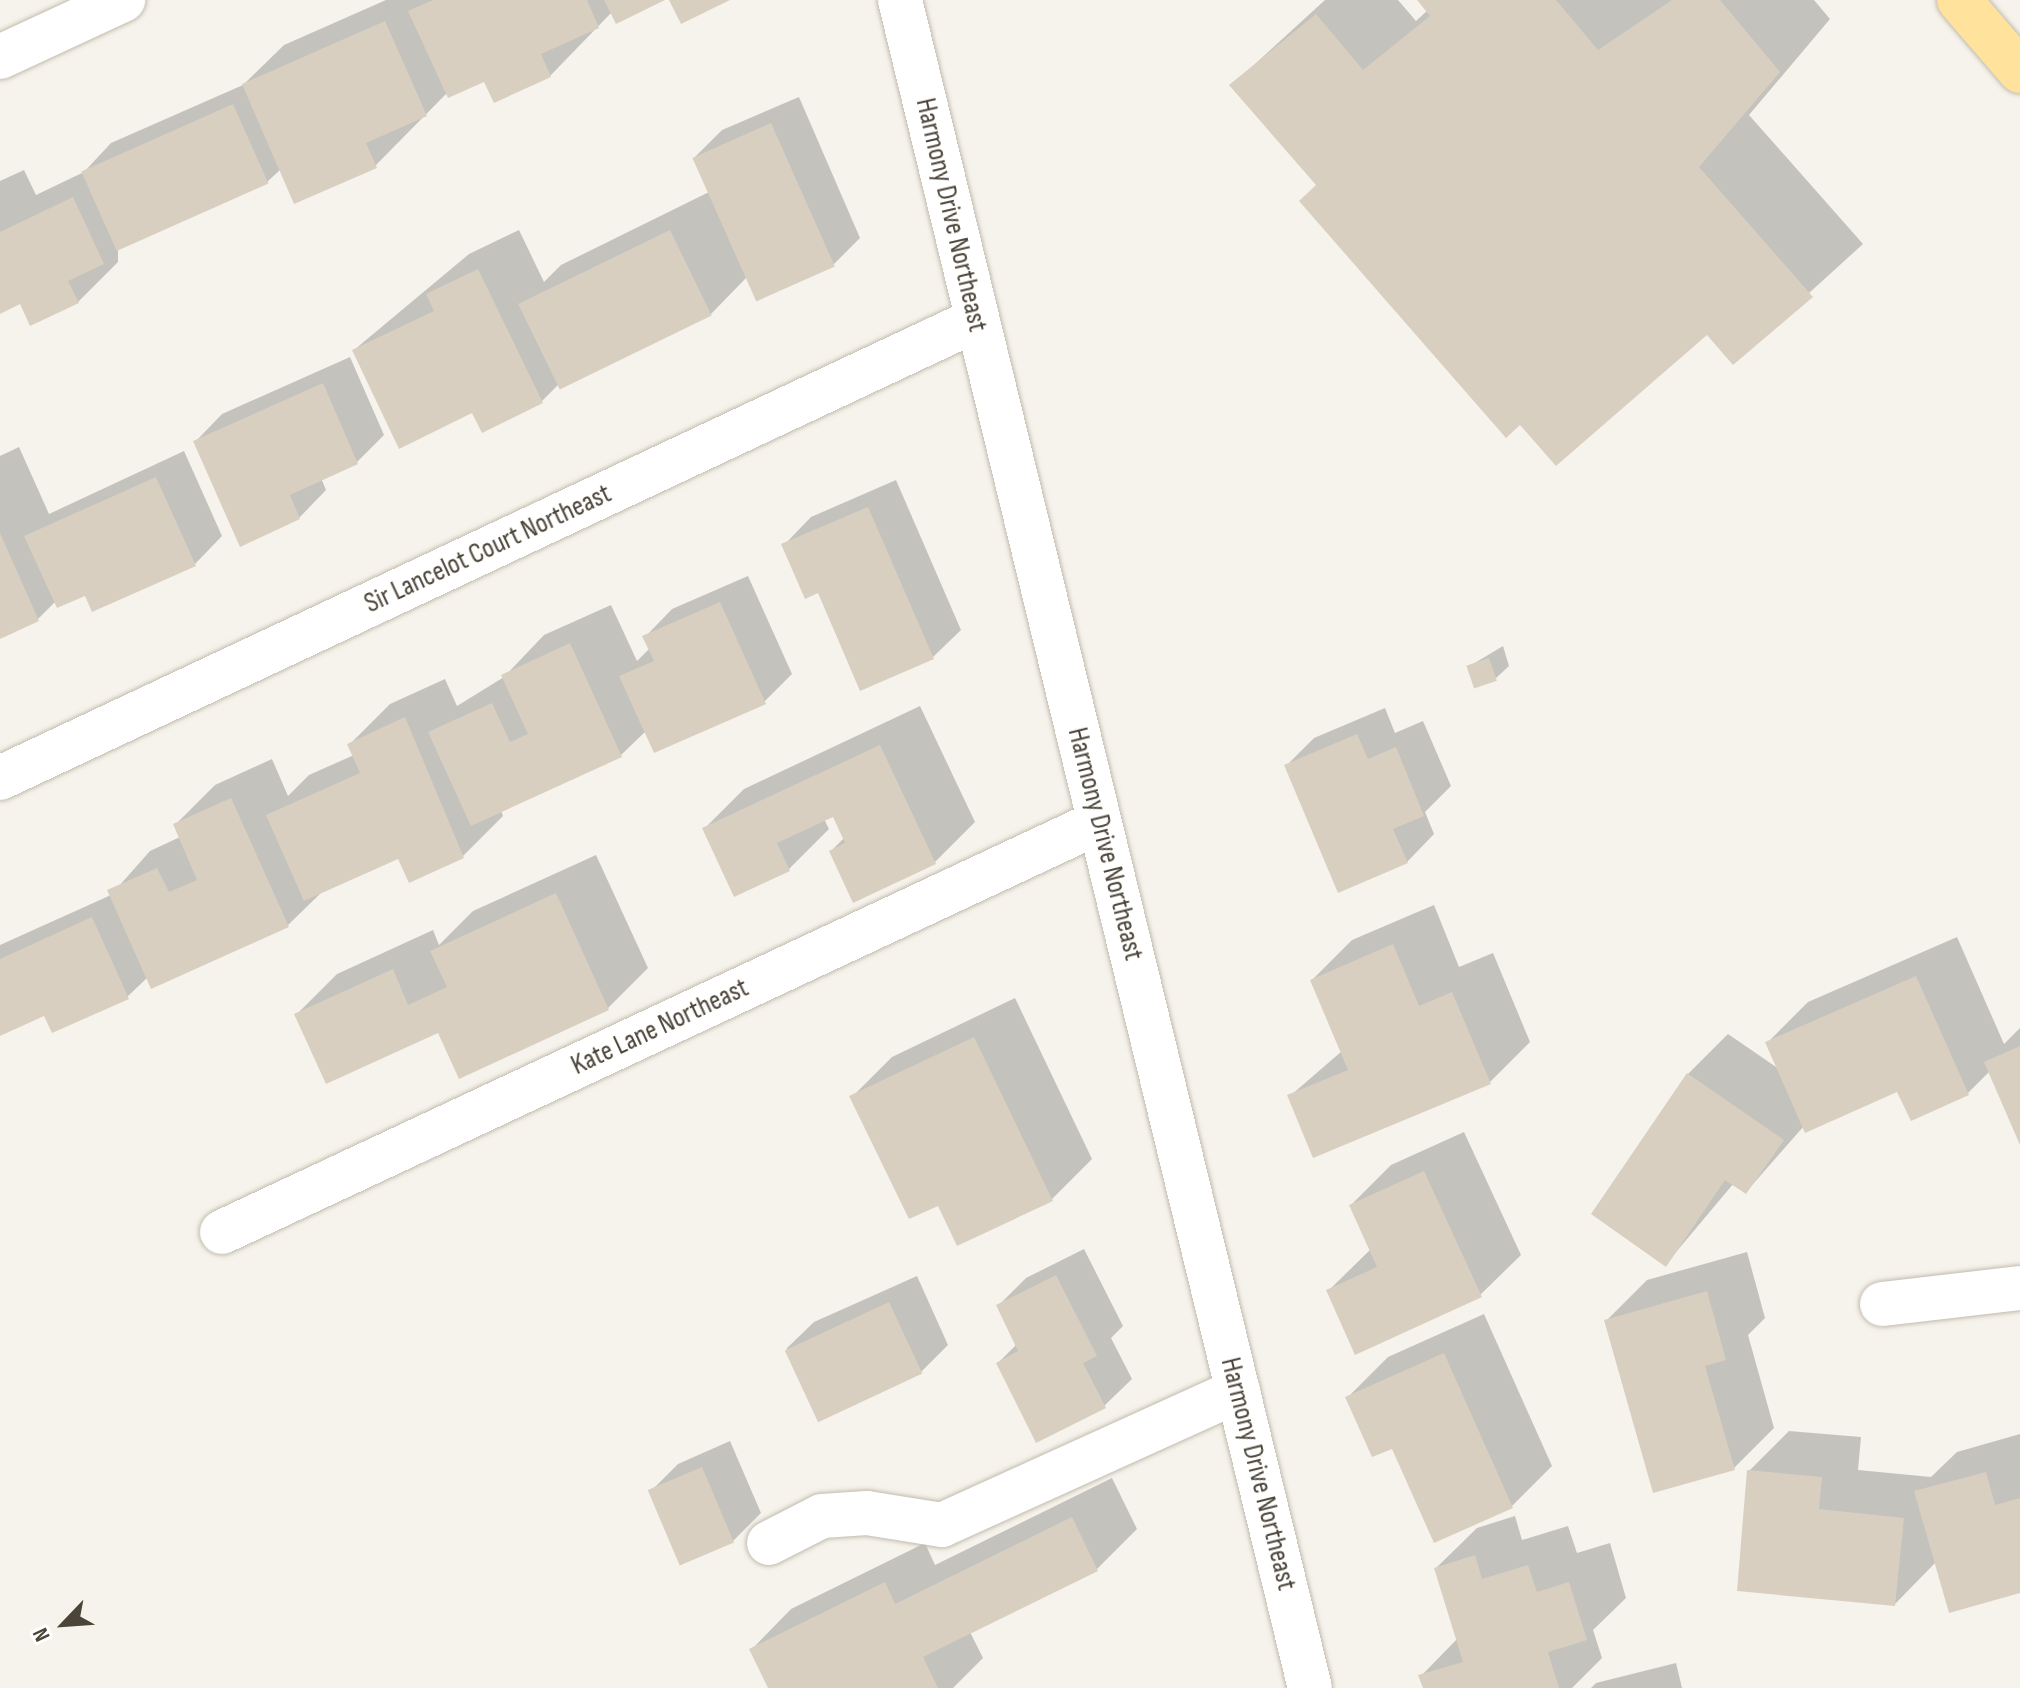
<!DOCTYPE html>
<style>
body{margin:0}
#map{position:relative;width:2020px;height:1688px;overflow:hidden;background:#f6f3ec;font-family:"Sofia Sans Condensed",sans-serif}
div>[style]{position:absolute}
.shadow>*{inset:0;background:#0003}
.building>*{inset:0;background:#d8cfc1;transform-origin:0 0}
.roads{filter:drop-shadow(0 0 2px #c2bbae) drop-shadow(0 0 2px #c2bbae)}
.minor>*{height:44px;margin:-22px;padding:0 22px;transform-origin:22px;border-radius:22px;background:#fff}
.major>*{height:44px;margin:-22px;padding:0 22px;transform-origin:22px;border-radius:22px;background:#ffe39c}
span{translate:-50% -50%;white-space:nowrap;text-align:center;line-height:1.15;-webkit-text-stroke:7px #fff;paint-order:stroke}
.street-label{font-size:28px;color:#4b4439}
.north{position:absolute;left:24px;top:1584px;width:80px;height:80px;-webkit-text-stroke:6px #fff;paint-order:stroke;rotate:245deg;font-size:22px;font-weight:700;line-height:32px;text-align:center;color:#4b4439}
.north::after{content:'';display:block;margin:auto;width:28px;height:36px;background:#4b4439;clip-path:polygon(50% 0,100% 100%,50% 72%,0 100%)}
</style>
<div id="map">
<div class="shadow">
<i style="clip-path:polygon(386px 0,660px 0,612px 12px,550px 76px,485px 79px,447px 93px,375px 166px,281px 169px,267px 182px,118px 248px,118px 262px,78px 302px,21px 302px,0 312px,0 181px,24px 170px,36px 195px,84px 172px,111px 143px,243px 85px,284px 45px)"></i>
<i style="clip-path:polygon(1325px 0,1398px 0,1416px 21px,1428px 10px,1420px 0,1814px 0,1830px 19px,1749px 115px,1863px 244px,1733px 362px,1707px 332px,1318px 184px,1232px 85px)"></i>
<i style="clip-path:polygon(799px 97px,860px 238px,833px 265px,746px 278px,711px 314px,559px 384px,542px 401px,473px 410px,354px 350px,469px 254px,519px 230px,544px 282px,561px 265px,709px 192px,694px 158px,722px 130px)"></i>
<i style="clip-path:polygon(350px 357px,384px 435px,357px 462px,321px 478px,326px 490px,299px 518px,195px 442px,222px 414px)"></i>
<i style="clip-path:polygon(19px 447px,49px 514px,184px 451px,222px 536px,195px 564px,56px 601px,38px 619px,0 636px,0 456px)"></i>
<i style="clip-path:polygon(896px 480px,961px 630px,933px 657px,819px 591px,784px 545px,811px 517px)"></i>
<i style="clip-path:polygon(748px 576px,792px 674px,764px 702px,646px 731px,621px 755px,501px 810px,503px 816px,463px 856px,399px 857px,324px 890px,288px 925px,152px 987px,148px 977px,127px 997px,45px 1013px,0 1034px,0 945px,111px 895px,150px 851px,180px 837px,175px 825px,215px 785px,272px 759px,288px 796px,309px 775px,354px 755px,350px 744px,390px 704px,445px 679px,457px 706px,504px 677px,544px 635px,611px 605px,637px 661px,650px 648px,645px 637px,672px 609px)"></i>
<i style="clip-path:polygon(1503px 646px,1509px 666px,1495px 679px,1468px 667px)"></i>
<i style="clip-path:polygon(920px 706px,975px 822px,935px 862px,854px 900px,831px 851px,845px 837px,834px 814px,824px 819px,829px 829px,789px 869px,704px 829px,744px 789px)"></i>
<i style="clip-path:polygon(1385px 708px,1395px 733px,1423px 721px,1451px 786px,1425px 812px,1434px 834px,1407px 862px,1286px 766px,1314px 738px)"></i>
<i style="clip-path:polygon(596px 855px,648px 968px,608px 1008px,460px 1076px,439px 1030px,297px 1014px,337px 974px,433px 930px,439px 945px,473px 911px)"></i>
<i style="clip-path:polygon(1434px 905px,1459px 967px,1493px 953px,1530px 1042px,1490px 1082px,1290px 1096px,1342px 1051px,1312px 980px,1352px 940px)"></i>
<i style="clip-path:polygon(1957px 937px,2004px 1044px,2020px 1028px,2020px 1140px,1990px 1071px,1968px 1093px,1898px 1089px,1804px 1126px,1746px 1192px,1734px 1183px,1666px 1264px,1688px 1074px,1728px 1034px,1779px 1069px,1768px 1042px,1808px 1002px)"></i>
<i style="clip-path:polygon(1015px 998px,1092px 1159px,1052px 1199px,939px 1203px,852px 1097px,892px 1057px)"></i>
<i style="clip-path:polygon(1464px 1132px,1521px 1255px,1480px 1295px,1328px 1291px,1371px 1249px,1351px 1205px,1391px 1165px)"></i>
<i style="clip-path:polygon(1084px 1249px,1123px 1326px,1111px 1338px,1132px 1379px,1104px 1406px,998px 1363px,1017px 1344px,998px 1306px,1026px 1278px)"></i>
<i style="clip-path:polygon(1747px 1252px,1765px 1318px,1748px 1335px,1774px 1428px,1734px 1468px,1606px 1321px,1647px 1280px)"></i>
<i style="clip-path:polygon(917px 1276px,948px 1345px,920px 1373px,786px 1349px,814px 1322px)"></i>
<i style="clip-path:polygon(1484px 1314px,1552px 1466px,1512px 1506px,1393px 1446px,1348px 1397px,1388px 1357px)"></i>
<i style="clip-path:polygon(1789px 1431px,1861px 1437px,1858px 1470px,1931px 1477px,1957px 1452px,2020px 1434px,2020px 1591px,1936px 1562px,1895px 1604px,1749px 1471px)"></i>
<i style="clip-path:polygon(730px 1441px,761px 1513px,733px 1541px,650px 1492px,678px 1464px)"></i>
<i style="clip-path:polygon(1112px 1478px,1137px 1529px,1097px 1569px,970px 1632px,983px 1658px,953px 1688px,770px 1688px,751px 1650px,791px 1609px,925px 1543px,935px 1565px)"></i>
<i style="clip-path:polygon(1515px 1516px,1522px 1540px,1568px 1526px,1577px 1553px,1610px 1543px,1626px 1598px,1593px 1630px,1602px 1658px,1572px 1688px,1425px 1688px,1421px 1676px,1458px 1638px,1436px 1568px,1477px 1528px)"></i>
<i style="clip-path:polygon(1676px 1663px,1682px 1688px,1591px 1688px,1596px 1683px)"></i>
</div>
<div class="building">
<i style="clip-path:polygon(433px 0,587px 0,599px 28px,541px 54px,551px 77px,494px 103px,484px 82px,448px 98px,408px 11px)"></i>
<i style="clip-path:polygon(604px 0,665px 0,616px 24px)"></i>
<i style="clip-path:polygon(669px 0,730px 0,681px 24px)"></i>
<i style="clip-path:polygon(1417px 0,1556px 0,1598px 50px,1672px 0,1720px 0,1780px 72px,1699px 167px,1813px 297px,1733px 365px,1707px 335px,1556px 466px,1520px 425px,1506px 438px,1299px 201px,1316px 185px,1229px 85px,1316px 14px,1363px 70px,1430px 16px)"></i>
<i style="clip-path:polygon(385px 21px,427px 116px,366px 143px,377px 168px,294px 204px,242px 84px)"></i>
<i style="left:233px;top:104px;width:87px;height:166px;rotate:66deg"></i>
<i style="left:771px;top:123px;width:157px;height:86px;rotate:66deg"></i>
<i style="clip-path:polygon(73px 197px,104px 264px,68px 281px,79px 303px,30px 326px,20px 304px,0 314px,0 232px)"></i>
<i style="left:670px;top:230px;width:95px;height:169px;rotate:64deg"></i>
<i style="clip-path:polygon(478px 269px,543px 403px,482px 433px,472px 413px,399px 449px,352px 350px,434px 311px,426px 294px)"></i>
<i style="clip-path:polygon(323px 383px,358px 464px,290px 495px,300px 519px,240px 547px,193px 441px)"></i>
<i style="clip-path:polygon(156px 477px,196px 566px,92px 612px,85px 596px,57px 608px,24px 536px)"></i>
<i style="clip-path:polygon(868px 507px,934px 659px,860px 691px,818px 593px,805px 599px,781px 544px)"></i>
<i style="clip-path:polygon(0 533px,39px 621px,0 639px)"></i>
<i style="clip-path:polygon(720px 602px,766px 704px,654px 753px,619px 676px,654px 661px,642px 636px)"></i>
<i style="clip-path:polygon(570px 643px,622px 757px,471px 826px,428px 732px,492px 703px,510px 742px,528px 734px,501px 675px)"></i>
<i style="left:1489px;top:658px;width:24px;height:24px;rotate:71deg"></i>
<i style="clip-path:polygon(405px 717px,464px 858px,409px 883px,398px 859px,304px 901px,266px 815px,360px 773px,347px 744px)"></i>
<i style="clip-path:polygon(1357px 734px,1368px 759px,1396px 747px,1424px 816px,1393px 829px,1408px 863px,1338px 893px,1284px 765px)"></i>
<i style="clip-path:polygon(880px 745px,936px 864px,853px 903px,829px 851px,845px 843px,833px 817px,777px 843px,790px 871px,734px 897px,702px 828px)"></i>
<i style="clip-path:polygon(231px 798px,289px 927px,151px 989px,107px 890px,157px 868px,169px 892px,197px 880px,173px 824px)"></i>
<i style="clip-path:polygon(556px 893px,609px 1010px,459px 1079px,438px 1033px,326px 1084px,294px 1014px,393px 969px,408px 1005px,447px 987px,430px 951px)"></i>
<i style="clip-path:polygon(92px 917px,129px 999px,52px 1033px,44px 1016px,0 1036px,0 959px)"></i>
<i style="clip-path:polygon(1393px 944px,1419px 1006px,1452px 992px,1491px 1084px,1313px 1158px,1287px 1095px,1348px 1070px,1310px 980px)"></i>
<i style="clip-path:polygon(1916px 976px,1969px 1095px,1911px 1121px,1897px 1092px,1805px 1133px,1765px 1042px)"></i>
<i style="clip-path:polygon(974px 1037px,1053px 1201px,957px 1246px,938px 1206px,909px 1219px,849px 1096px)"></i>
<i style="clip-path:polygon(2020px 1046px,2020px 1145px,1984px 1062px)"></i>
<i style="clip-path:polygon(1687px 1073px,1784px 1140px,1746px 1194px,1725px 1180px,1666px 1267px,1591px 1214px)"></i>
<i style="clip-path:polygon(1424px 1171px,1482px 1297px,1355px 1355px,1326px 1290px,1377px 1267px,1349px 1205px)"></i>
<i style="clip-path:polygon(1056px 1275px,1097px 1356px,1083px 1363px,1106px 1408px,1036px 1443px,996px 1363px,1018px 1351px,996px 1305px)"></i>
<i style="clip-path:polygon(1707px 1291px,1726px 1360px,1705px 1366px,1735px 1470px,1653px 1493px,1604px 1320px)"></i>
<i style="left:889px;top:1302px;width:79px;height:115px;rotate:65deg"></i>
<i style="clip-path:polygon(1444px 1353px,1513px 1508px,1434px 1543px,1392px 1449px,1372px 1457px,1345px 1397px)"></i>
<i style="left:702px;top:1467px;width:82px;height:59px;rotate:67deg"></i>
<i style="clip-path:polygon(1747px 1470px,1822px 1477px,1819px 1509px,1904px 1518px,1895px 1606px,1737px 1591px)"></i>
<i style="clip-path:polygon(1986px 1472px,1995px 1505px,2020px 1498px,2020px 1593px,1949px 1613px,1914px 1491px)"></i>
<i style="clip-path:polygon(1072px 1517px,1098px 1571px,923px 1657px,938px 1688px,768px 1688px,749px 1649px,885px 1582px,895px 1604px)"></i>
<i style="clip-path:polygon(1475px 1555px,1482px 1579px,1528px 1565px,1537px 1592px,1569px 1582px,1587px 1640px,1548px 1652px,1559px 1688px,1423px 1688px,1418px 1675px,1463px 1662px,1434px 1568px)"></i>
</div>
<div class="roads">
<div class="minor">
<i style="left:900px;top:0;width:1737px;rotate:76.35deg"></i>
<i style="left:0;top:57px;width:136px;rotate:-24.9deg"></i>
<i style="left:0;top:778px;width:1078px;rotate:-25.14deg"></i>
<i style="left:222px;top:1232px;width:968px;rotate:-25.06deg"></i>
<i style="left:1882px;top:1304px;width:139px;rotate:-6.6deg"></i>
<i style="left:769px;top:1543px;width:59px;rotate:-27deg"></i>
<i style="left:822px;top:1516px;width:45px;rotate:-3.8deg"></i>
<i style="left:867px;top:1513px;width:76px;rotate:9.1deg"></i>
<i style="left:942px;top:1525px;width:325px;rotate:-24.4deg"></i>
</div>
<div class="major">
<i style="left:1959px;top:0;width:94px;rotate:49.3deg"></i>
</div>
</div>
<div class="street-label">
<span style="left:951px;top:215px;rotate:77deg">Harmony Drive Northeast</span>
<span style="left:488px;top:549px;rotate:-25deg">Sir Lancelot Court Northeast</span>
<span style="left:1105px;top:844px;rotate:76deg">Harmony Drive Northeast</span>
<span style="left:660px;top:1027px;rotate:-25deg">Kate Lane Northeast</span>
<span style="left:1258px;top:1474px;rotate:76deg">Harmony Drive Northeast</span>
</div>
<div class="north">N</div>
</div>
